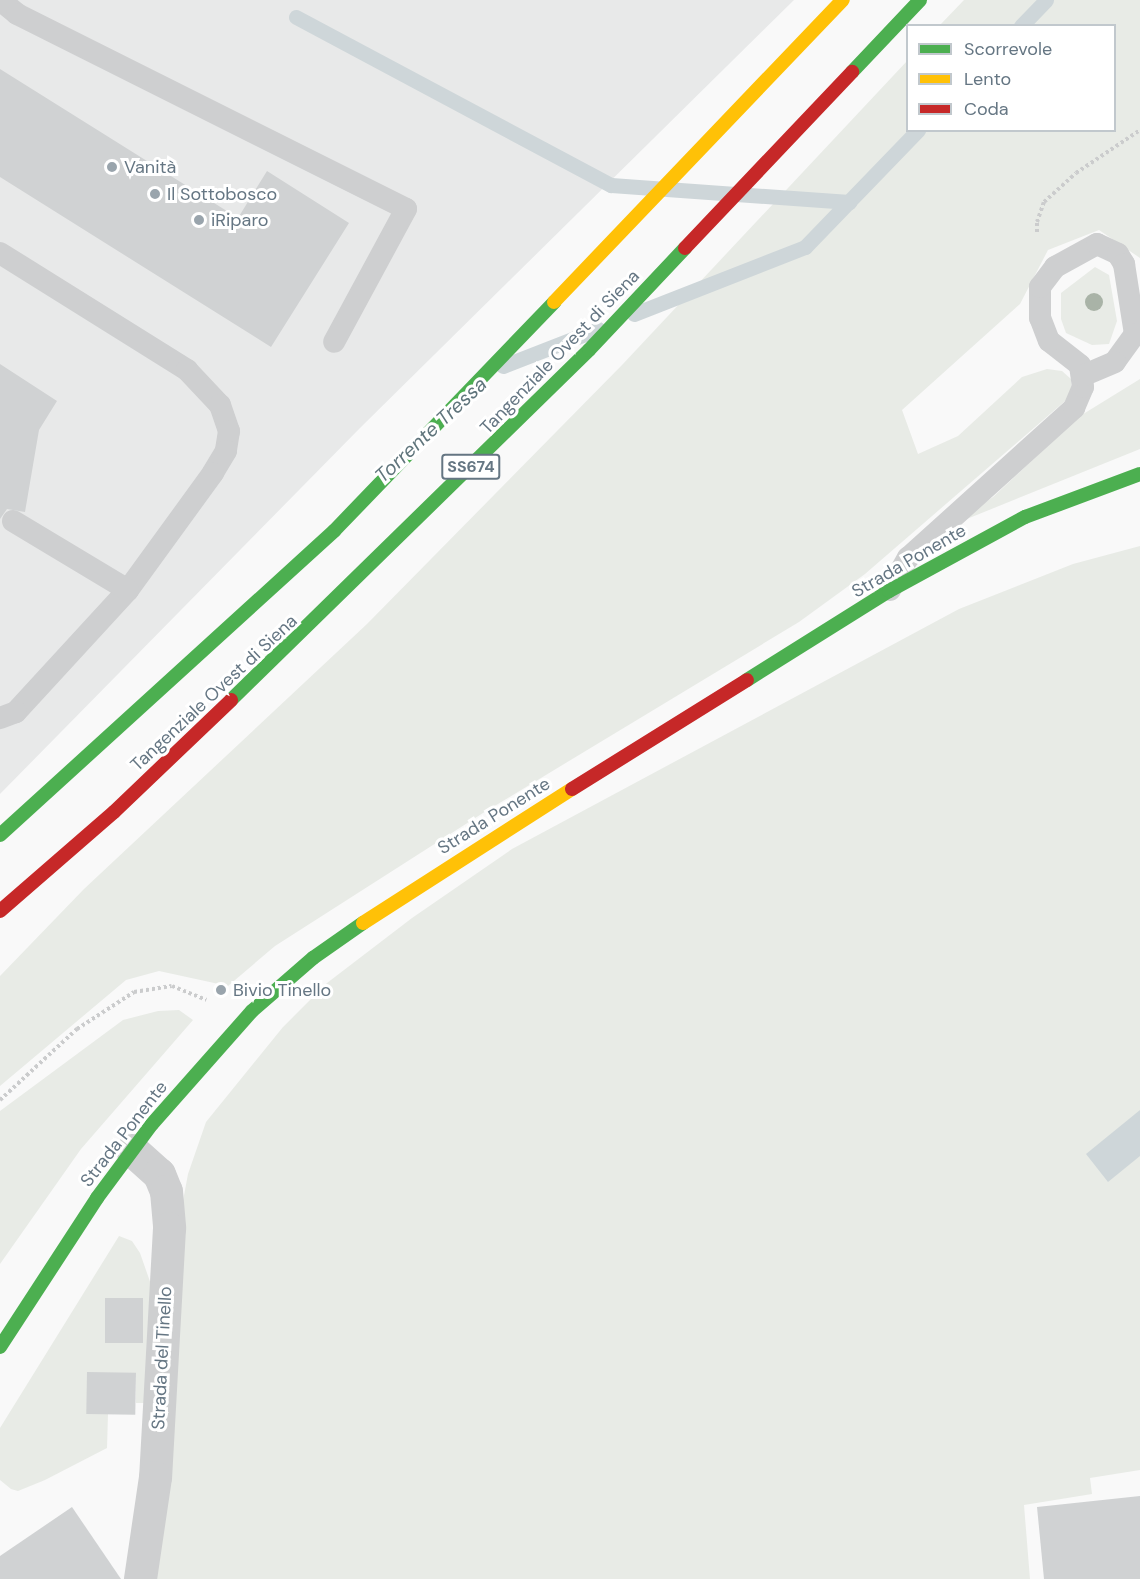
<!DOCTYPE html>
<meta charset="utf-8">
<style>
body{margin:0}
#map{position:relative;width:1140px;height:1579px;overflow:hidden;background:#f9f9f9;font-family:"DM Sans",sans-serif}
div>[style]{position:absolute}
.built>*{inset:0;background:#e8e9e9}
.green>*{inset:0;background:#e8ebe6}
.water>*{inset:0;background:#ced6d9}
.stream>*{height:15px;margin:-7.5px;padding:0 7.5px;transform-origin:7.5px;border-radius:7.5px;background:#ced6d9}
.building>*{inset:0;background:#d0d2d3;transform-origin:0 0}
.path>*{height:4px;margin-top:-2px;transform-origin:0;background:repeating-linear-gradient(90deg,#cbcccd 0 3px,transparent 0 6px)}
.lane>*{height:22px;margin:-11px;padding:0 11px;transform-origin:11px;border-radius:11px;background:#cecfd0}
.street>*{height:33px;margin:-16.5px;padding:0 16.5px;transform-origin:16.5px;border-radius:16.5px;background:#cecfd0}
.fast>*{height:14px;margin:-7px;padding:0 7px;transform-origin:7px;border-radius:7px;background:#4caf50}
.slow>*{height:14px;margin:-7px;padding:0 7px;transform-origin:7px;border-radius:7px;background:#ffc107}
.jam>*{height:14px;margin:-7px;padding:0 7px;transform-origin:7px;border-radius:7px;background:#c62828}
.trees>*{width:18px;height:18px;margin:-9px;border-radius:50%;background:#a9b3a7}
.dots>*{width:16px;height:16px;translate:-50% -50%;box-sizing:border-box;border:3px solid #fff;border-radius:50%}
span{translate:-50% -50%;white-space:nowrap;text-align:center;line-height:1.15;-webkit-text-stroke:6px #fff;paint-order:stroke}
.shield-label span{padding:2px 4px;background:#fff;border:2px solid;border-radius:4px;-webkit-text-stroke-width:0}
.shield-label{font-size:16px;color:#657683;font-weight:700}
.poi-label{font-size:18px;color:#657683}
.left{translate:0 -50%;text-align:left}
.street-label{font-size:18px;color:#657683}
.water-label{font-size:20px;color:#60757c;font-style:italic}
.legend{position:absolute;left:906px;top:24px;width:210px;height:108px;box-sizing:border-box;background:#fff;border:2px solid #c1c8cd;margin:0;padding:8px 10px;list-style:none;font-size:18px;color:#657683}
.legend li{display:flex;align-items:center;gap:12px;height:30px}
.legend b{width:30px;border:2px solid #c1c8cd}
</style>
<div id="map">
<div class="built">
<i style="clip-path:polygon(0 0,794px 0,360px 428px,0 794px)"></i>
</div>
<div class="green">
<i style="clip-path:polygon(964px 0,1140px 0,1140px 258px,1099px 230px,1048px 250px,1020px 304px,902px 410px,918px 454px,958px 436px,1022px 377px,1047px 369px,1062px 371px,1071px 379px,1072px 395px,865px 574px,799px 622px,483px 813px,275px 946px,228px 986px,159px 971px,126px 980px,0 1086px,0 976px,84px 889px,367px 624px,622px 365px,907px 61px,908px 130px,1114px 130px,1114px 26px,940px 25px)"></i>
<i style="clip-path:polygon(1095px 267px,1109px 275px,1117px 321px,1109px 344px,1092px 345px,1066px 333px,1061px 319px,1061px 293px)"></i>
<i style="clip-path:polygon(1140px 379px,1140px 449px,947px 527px,993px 497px,1080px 416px)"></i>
<i style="clip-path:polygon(1140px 546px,1140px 1470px,1090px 1478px,1092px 1494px,1024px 1505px,1030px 1579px,153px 1579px,160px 1556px,180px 1217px,188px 1174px,206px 1122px,283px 1027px,327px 983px,412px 918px,512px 849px,959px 609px,1073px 564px)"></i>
<i style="clip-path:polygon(179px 1010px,193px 1020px,81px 1149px,0 1264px,0 1111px,123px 1020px,158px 1011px)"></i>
<i style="clip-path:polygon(119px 1236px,132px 1241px,140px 1253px,154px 1293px,147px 1403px,136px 1403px,136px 1373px,88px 1414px,108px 1414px,107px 1448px,45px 1480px,18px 1491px,11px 1489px,0 1480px,0 1428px)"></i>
</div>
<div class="water">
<i style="clip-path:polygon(1140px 1110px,1140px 1156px,1108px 1182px,1086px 1154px)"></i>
</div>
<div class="stream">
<i style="left:296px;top:17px;width:357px;rotate:28.1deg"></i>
<i style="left:611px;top:185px;width:239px;rotate:4.1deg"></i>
<i style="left:1021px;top:26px;width:36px;rotate:-46deg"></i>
<i style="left:634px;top:314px;width:184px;rotate:-21.4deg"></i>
<i style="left:805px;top:247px;width:163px;rotate:-46deg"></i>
<i style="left:503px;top:366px;width:102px;rotate:-21.3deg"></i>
</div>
<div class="building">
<i style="clip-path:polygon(0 69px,238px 218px,267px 171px,349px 223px,271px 347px,0 177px)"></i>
<i style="clip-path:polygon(0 364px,57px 401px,39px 430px,25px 512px,7px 509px,0 519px)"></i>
<i style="left:143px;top:1298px;width:45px;height:38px;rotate:90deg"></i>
<i style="left:87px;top:1372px;width:49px;height:42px;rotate:1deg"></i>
<i style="clip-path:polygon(1140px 1496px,1140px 1579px,1044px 1579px,1037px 1507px)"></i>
<i style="clip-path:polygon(72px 1507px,121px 1579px,0 1579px,0 1556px)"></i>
</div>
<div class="path">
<i style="left:1037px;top:232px;width:10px;rotate:-90deg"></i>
<i style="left:1037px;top:222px;width:21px;rotate:-71deg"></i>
<i style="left:1044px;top:202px;width:43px;rotate:-42.2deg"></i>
<i style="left:1076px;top:173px;width:77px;rotate:-33.9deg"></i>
<i style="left:0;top:1100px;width:105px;rotate:-42.7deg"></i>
<i style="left:77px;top:1029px;width:68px;rotate:-33deg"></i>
<i style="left:134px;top:992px;width:38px;rotate:-9deg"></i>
<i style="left:172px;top:986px;width:37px;rotate:22deg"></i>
</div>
<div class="lane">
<i style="left:0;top:0;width:22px;rotate:39deg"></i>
<i style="left:17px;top:14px;width:435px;rotate:26.6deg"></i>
<i style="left:406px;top:209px;width:151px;rotate:118.4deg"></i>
<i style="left:0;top:253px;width:221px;rotate:32deg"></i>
<i style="left:187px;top:370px;width:48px;rotate:46.7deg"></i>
<i style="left:220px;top:405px;width:28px;rotate:71deg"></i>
<i style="left:229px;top:431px;width:20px;rotate:99deg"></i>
<i style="left:226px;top:451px;width:26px;rotate:121deg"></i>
<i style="left:213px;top:473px;width:145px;rotate:126deg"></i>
<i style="left:128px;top:590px;width:166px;rotate:132.6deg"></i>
<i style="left:16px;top:712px;width:17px;rotate:159deg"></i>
<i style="left:13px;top:521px;width:134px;rotate:31deg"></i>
<i style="left:890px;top:590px;width:37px;rotate:-61deg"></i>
<i style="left:908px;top:558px;width:224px;rotate:-42.1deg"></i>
<i style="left:1074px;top:408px;width:23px;rotate:-67deg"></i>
<i style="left:1083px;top:387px;width:22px;rotate:-98deg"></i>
<i style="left:1080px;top:365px;width:39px;rotate:-142deg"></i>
<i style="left:1049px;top:341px;width:25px;rotate:-111deg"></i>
<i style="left:1040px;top:318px;width:31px;rotate:-90deg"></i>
<i style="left:1040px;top:287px;width:25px;rotate:-53deg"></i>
<i style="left:1055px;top:267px;width:48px;rotate:-28.7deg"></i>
<i style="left:1097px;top:244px;width:23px;rotate:25deg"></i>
<i style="left:1118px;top:254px;width:12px;rotate:59deg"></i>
<i style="left:1124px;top:264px;width:71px;rotate:81.1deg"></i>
<i style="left:1135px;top:334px;width:34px;rotate:126deg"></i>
<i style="left:1115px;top:362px;width:36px;rotate:157deg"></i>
</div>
<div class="street">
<i style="left:132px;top:1150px;width:36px;rotate:42deg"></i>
<i style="left:159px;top:1174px;width:18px;rotate:68deg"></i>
<i style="left:166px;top:1191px;width:37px;rotate:85deg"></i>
<i style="left:169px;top:1228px;width:249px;rotate:93.2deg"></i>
<i style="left:155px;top:1477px;width:103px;rotate:98.4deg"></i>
</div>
<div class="fast">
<i style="left:852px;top:72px;width:99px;rotate:-46.6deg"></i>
<i style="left:747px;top:680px;width:168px;rotate:-32.1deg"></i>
<i style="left:889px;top:591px;width:155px;rotate:-28.6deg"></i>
<i style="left:1025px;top:517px;width:123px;rotate:-20.5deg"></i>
<i style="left:231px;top:700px;width:501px;rotate:-44.35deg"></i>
<i style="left:589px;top:350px;width:140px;rotate:-46.7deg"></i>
<i style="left:0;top:835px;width:452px;rotate:-42.3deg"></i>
<i style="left:334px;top:531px;width:318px;rotate:-46.1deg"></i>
<i style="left:0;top:1347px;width:178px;rotate:-56.9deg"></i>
<i style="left:97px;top:1198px;width:92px;rotate:-53.4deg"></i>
<i style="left:152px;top:1124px;width:151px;rotate:-48.5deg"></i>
<i style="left:252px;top:1011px;width:81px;rotate:-41deg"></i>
<i style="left:313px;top:958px;width:61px;rotate:-35deg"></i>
</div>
<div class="slow">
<i style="left:554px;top:302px;width:418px;rotate:-46.3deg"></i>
<i style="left:363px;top:923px;width:248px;rotate:-32.7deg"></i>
</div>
<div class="jam">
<i style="left:685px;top:248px;width:243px;rotate:-46.5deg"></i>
<i style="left:572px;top:789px;width:206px;rotate:-31.9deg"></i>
<i style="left:0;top:911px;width:151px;rotate:-41deg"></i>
<i style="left:114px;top:812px;width:162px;rotate:-43.7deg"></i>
</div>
<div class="trees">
<i style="left:1094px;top:302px"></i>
</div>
<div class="dots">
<i style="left:112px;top:167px;background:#99a4ac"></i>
<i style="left:155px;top:194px;background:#99a4ac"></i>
<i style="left:199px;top:220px;background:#99a4ac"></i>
<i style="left:221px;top:990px;background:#99a4ac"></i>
</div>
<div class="shield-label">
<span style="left:471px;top:467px">SS674</span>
</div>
<div class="poi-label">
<span class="left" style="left:124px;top:167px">Vanità</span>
<span class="left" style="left:167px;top:194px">Il Sottobosco</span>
<span class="left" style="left:211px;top:220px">iRiparo</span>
<span class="left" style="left:233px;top:990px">Bivio Tinello</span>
</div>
<div class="street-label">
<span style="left:560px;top:352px;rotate:-46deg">Tangenziale Ovest di Siena</span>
<span style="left:909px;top:561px;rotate:-30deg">Strada Ponente</span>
<span style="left:214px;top:693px;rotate:-43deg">Tangenziale Ovest di Siena</span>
<span style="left:494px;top:816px;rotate:-32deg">Strada Ponente</span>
<span style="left:124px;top:1134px;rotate:-52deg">Strada Ponente</span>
<span style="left:162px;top:1358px;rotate:-87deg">Strada del Tinello</span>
</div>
<div class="water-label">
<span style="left:431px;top:430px;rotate:-43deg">Torrente Tressa</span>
</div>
<ul class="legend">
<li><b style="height:8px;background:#4caf50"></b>Scorrevole</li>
<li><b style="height:8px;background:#ffc107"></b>Lento</li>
<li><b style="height:8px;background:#c62828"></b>Coda</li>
</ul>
</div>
